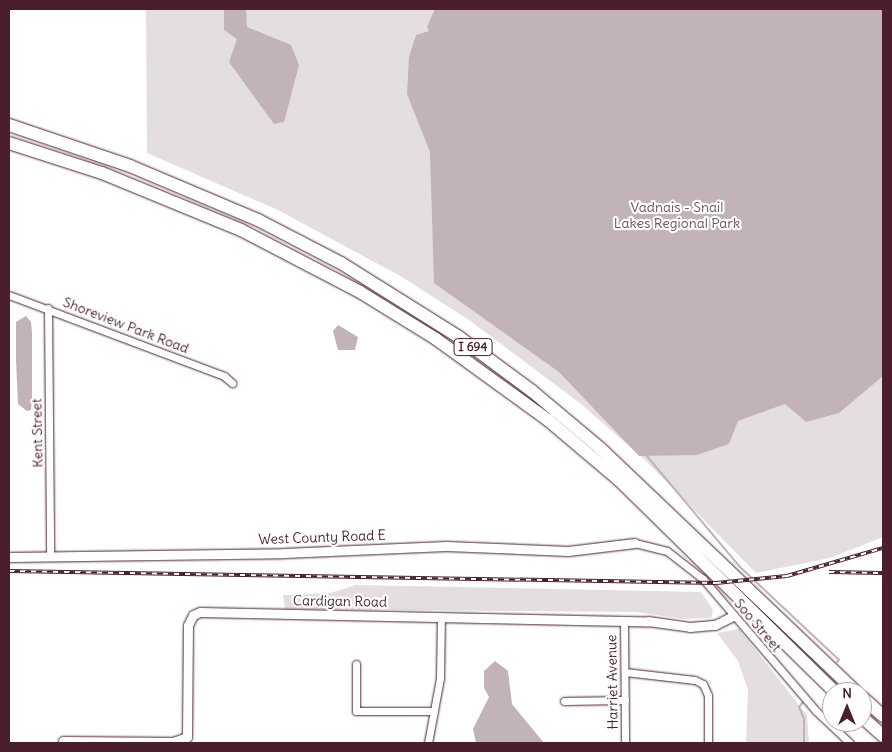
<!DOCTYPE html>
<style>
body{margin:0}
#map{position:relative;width:892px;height:752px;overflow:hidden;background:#fff;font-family:Delius,sans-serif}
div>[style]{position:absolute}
.green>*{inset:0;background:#e5dee0}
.water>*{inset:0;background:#c1b3b6}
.stream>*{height:2px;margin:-1px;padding:0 1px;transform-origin:1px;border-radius:1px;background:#c1b3b6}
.roads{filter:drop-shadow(0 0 1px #4a1f2b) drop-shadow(0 0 1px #4a1f2b)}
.minor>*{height:7px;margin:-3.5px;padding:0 3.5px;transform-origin:3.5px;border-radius:3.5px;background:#fff}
.tertiary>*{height:9px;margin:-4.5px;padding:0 4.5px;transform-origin:4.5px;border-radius:4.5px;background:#fff}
.motorway>*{height:12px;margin:-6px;padding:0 6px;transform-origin:6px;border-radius:6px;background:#fff}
.rail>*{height:4px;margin-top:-2px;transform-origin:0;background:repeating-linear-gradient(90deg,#fff 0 5.5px,#4a1f2b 0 11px);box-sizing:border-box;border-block:1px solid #4a1f2b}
span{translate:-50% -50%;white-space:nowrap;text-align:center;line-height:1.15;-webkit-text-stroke:4.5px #fff;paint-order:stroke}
.shield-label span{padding:1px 4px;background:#fff;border:1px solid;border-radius:4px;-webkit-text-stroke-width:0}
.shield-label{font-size:12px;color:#4a1f2b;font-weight:700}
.park-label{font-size:14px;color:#714f58}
.street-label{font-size:14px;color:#4a1f2b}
.frame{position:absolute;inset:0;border:10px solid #4a1f2b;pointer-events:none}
.north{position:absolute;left:822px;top:682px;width:50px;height:50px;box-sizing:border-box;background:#fff;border:1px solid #b7a5aa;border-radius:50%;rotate:0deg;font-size:14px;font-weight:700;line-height:20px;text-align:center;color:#4a1f2b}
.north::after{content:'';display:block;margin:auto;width:18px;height:22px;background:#4a1f2b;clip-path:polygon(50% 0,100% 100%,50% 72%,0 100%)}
</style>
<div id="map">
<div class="green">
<i style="clip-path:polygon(146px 9px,883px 9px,883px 537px,830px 558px,756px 573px,644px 459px,581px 404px,469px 320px,402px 277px,278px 210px,147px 153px)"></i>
<i style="clip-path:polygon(356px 585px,701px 592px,713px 610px,711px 618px,683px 619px,636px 612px,285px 609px,283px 595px,330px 593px)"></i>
<i style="clip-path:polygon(739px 629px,807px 715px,809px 743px,746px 743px,748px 690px,738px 661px,717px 633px)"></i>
</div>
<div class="water">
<i style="clip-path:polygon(224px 9px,246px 9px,247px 27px,291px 45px,299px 65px,284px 122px,274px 124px,229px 62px,237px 39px,224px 30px)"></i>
<i style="clip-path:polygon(435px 9px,883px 9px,883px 376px,839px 413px,806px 422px,785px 404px,738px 421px,729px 444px,697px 455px,639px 456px,559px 372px,434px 283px,430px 152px,407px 94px,409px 57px,416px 35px,429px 31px,427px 27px)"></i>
<i style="clip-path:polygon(26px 316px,31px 322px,32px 332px,32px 399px,31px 410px,27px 411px,18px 404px,16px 360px,16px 322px)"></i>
<i style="clip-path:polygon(338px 325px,358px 337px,355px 350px,338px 350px,333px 331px)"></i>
<i style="clip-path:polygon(495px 661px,508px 671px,512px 704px,544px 743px,476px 743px,473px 729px,489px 697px,484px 688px,484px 671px)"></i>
</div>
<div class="stream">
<i style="left:646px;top:455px;width:145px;rotate:50deg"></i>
<i style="left:739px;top:566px;width:137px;rotate:43.2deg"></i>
<i style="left:839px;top:660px;width:3px;rotate:135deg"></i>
<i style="left:803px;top:702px;width:6px;rotate:129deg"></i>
<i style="left:799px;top:707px;width:13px;rotate:67deg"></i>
<i style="left:804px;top:719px;width:24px;rotate:90deg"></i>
</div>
<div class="roads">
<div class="minor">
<i style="left:9px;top:295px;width:230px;rotate:20.6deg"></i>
<i style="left:224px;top:376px;width:11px;rotate:41deg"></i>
<i style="left:48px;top:308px;width:249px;rotate:89.5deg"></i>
<i style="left:635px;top:543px;width:33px;rotate:14deg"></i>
<i style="left:667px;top:551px;width:46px;rotate:37.9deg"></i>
<i style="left:703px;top:579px;width:174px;rotate:49.4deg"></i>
<i style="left:816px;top:711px;width:47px;rotate:43.3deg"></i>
<i style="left:624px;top:621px;width:122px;rotate:89.5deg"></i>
<i style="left:356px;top:664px;width:47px;rotate:90deg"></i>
<i style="left:356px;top:711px;width:78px"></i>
<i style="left:625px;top:672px;width:70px;rotate:6.5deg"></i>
<i style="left:695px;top:680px;width:9px;rotate:27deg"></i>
<i style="left:703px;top:684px;width:12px;rotate:66deg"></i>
<i style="left:708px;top:695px;width:48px;rotate:90deg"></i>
<i style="left:564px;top:701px;width:61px;rotate:-0.9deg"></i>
<i style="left:428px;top:743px;width:66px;rotate:-79.5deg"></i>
<i style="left:440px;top:678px;width:61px;rotate:-89.1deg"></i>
</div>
<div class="tertiary">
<i style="left:9px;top:557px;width:275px;rotate:-0.8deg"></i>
<i style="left:284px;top:553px;width:162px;rotate:-2.5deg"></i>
<i style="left:446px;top:546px;width:122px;rotate:2.3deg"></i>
<i style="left:568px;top:551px;width:67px;rotate:-6.8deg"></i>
<i style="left:63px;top:741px;width:110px;rotate:0.5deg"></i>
<i style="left:173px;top:742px;width:15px;rotate:-20deg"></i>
<i style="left:187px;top:737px;width:112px;rotate:-89.5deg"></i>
<i style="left:188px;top:625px;width:11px;rotate:-63deg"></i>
<i style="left:193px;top:615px;width:8px;rotate:-23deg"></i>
<i style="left:200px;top:612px;width:448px;rotate:1.2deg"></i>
<i style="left:648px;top:621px;width:42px;rotate:8.1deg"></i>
<i style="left:690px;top:627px;width:25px;rotate:-5deg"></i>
<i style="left:715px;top:625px;width:20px;rotate:-27deg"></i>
</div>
<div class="motorway">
<i style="left:9px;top:125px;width:128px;rotate:18.7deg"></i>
<i style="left:130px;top:166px;width:139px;rotate:22.9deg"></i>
<i style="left:258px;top:220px;width:93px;rotate:27.4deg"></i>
<i style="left:341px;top:263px;width:139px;rotate:32.1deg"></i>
<i style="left:459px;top:337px;width:91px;rotate:36.5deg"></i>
<i style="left:532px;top:391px;width:90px;rotate:40deg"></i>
<i style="left:601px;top:449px;width:352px;rotate:43.6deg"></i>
<i style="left:9px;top:143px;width:98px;rotate:17.9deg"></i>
<i style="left:102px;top:173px;width:150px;rotate:22.3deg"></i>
<i style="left:241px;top:230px;width:134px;rotate:27.5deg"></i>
<i style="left:360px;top:292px;width:89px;rotate:31.7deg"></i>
<i style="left:436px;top:339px;width:138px;rotate:35.9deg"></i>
<i style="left:548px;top:420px;width:93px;rotate:40.2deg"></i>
<i style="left:619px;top:480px;width:303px;rotate:44.5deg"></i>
<i style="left:862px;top:697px;width:28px;rotate:42deg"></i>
<i style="left:862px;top:717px;width:28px;rotate:42deg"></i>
</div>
</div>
<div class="rail">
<i style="left:9px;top:571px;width:707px;rotate:0.97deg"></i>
<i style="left:716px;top:583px;width:71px;rotate:-5.6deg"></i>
<i style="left:787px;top:576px;width:100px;rotate:-16.3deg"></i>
<i style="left:829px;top:572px;width:54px;rotate:1.1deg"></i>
</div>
<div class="shield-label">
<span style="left:473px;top:347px">I 694</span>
</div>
<div class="park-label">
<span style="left:677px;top:215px">Vadnais - Snail<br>Lakes Regional Park</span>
</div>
<div class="street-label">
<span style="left:126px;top:325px;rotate:21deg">Shoreview Park Road</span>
<span style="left:37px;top:433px;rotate:-91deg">Kent Street</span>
<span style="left:322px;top:537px;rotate:-2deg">West County Road E</span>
<span style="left:340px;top:601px;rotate:1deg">Cardigan Road</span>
<span style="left:758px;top:625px;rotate:50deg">Soo Street</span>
<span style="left:612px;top:682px;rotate:-91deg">Harriet Avenue</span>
</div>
<div class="frame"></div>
<div class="north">N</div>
</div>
